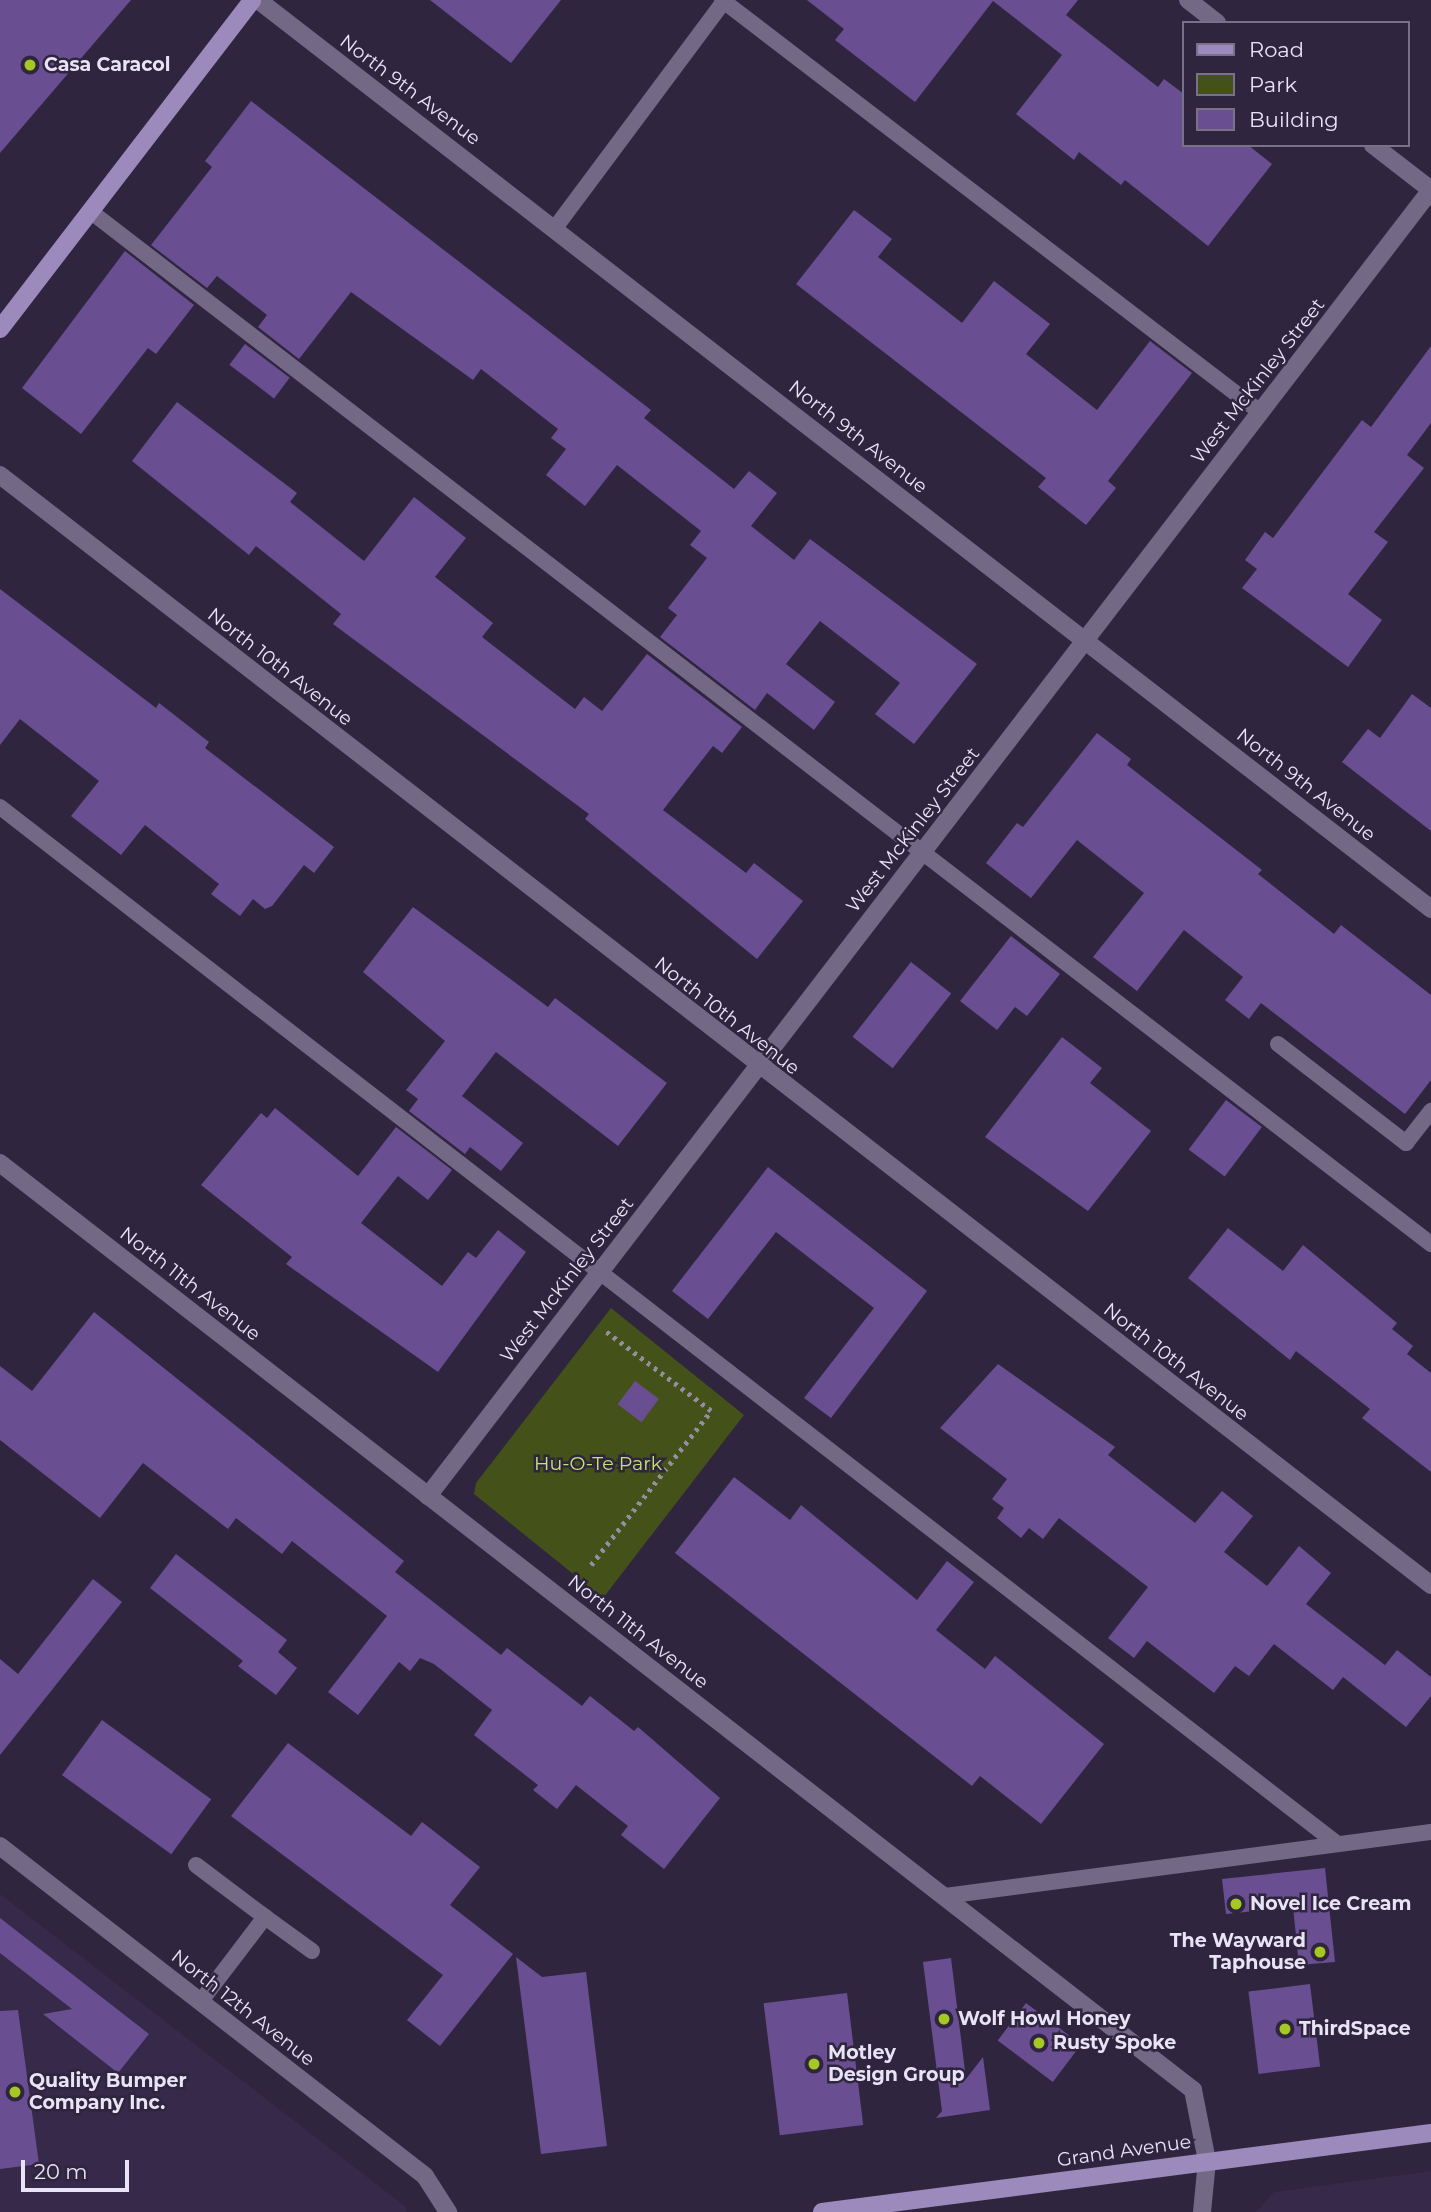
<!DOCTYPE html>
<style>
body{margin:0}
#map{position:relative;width:1431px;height:2212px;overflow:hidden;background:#2f253f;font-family:Montserrat,sans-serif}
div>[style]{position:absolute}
.built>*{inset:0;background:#36294a}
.green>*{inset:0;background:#445219}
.building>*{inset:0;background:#694f91;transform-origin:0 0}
.path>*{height:4.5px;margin-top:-2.25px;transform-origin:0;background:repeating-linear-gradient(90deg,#958da2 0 3.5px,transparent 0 8.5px)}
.lane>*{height:16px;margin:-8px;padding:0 8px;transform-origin:8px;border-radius:8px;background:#736886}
.street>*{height:18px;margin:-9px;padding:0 9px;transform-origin:9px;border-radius:9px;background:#736886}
.secondary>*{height:18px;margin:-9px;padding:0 9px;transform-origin:9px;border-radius:9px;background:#9b8abb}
.dots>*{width:19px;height:19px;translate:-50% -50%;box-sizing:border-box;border:4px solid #2f253f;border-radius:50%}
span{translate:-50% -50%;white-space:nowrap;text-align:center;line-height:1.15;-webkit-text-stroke:5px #2f253f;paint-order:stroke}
.poi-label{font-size:19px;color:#e9e4f5;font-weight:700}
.left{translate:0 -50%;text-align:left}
.right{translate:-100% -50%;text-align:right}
.street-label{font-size:19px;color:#e9e4f5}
.park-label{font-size:19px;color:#c5e278}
.legend{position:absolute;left:1182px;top:21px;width:228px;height:126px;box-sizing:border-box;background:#2f253f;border:2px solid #797188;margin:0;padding:9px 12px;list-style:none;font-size:21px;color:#e9e4f5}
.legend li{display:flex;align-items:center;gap:14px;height:35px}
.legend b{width:35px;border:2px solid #797188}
.scale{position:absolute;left:21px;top:2160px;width:108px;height:32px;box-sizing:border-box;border:4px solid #e9e4f5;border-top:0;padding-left:9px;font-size:21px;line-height:24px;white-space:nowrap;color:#e9e4f5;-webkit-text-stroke:5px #2f253f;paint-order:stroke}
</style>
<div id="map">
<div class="built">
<i style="clip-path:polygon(0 1894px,406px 2207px,406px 2212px,0 2212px)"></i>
<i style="clip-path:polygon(1431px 2171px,1431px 2212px,1256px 2212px,1274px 2192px)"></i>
</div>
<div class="green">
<i style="clip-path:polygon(611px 1308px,744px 1415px,603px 1598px,474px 1494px,476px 1483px)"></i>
</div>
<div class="building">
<i style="clip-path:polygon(0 0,131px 0,0 153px)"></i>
<i style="clip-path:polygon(430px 0,561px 0,511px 63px)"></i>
<i style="clip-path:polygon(807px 0,1078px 0,1066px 15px,1158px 87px,1164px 79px,1184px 94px,1184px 145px,1248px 145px,1272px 164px,1208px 246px,1125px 180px,1121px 185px,1079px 152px,1074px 160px,1016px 114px,1062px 55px,993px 1px,915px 102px,835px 40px,844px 29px)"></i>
<i style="clip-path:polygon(251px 101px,651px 410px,644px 418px,734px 489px,749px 471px,777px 493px,751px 526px,794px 560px,810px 539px,977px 664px,914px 744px,875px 714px,900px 683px,820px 621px,786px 664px,835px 702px,814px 730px,767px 693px,755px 710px,660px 637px,677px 615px,668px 608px,707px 558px,690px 545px,701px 531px,617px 465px,585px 506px,546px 475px,566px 449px,551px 438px,558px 429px,481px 369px,473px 380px,351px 292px,299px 359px,258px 327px,267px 315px,217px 276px,207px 288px,151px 245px,212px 167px,205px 161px)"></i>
<i style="clip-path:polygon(854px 210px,892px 239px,878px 257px,962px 323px,994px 281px,1050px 324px,1026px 354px,1097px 410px,1150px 341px,1192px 373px,1108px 481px,1116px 488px,1086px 525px,1038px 487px,1046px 478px,796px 284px)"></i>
<i style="clip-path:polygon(125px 251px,194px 305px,156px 354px,148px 348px,81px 434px,22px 388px)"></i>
<i style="left:245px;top:344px;width:56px;height:26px;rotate:37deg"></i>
<i style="clip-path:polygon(1431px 346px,1431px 423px,1407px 455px,1424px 468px,1374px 532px,1388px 542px,1348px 594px,1382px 620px,1348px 667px,1242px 588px,1257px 569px,1245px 560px,1265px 532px,1273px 538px,1362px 420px,1371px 427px)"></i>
<i style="clip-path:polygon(177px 402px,297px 493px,290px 502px,364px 561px,414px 497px,466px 538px,435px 577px,493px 623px,482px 637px,575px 709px,584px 697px,602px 711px,647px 654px,742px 727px,722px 753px,713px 746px,663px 810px,746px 873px,754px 863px,803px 901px,757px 959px,585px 819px,589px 814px,333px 624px,341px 614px,256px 546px,249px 555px,132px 461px)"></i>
<i style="clip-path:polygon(0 589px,156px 708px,159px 703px,209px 742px,205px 748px,334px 847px,314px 873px,304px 865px,272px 906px,265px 909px,253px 899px,240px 916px,211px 894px,219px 884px,145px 825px,121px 855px,71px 816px,99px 781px,20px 719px,0 745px)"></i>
<i style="clip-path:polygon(1412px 694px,1431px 708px,1431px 831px,1342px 762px,1368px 729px,1380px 738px)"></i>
<i style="clip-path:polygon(1097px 733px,1131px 759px,1127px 765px,1262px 870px,1258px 874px,1334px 934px,1341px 925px,1431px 995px,1431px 1080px,1405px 1114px,1261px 1003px,1249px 1019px,1225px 1000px,1243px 977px,1184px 930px,1137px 991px,1093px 957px,1144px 893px,1077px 840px,1031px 898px,986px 863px,1017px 823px,1023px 827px)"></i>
<i style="clip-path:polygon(413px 907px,548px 1007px,555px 998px,667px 1083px,618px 1146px,496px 1052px,462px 1096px,523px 1143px,501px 1171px,470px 1147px,465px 1154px,409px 1111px,418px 1099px,406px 1090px,445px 1041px,363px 972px)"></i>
<i style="clip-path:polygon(1011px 936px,1060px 974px,1027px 1016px,1015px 1007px,997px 1030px,960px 1001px)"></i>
<i style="left:911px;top:962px;width:51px;height:95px;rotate:38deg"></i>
<i style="clip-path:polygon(1062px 1037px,1102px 1068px,1090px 1083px,1151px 1131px,1088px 1211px,985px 1137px)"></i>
<i style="left:1226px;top:1100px;width:45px;height:62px;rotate:37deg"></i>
<i style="clip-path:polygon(275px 1108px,358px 1176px,396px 1127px,452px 1170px,428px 1200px,398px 1176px,361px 1223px,442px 1286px,468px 1252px,476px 1258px,498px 1230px,526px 1252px,438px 1372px,286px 1264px,292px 1257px,201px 1185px,261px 1113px,267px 1118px)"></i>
<i style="clip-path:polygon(768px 1167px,927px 1291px,831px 1418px,804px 1398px,874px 1308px,776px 1232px,708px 1319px,672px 1291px)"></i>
<i style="clip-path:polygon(1228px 1228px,1283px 1271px,1303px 1245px,1397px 1323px,1392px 1329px,1413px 1346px,1407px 1354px,1431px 1373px,1431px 1472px,1362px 1418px,1370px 1409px,1296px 1351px,1290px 1360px,1188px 1278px)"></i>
<i style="clip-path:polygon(94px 1312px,404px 1561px,395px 1572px,501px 1655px,507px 1648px,582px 1706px,590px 1696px,634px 1731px,638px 1727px,720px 1798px,664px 1869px,621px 1835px,628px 1826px,576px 1785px,557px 1809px,533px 1790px,538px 1785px,474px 1735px,492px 1710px,434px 1664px,420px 1658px,410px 1671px,399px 1662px,358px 1715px,328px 1692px,387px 1616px,292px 1541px,282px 1554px,236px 1518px,228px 1529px,143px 1463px,100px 1518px,0 1440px,0 1366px,32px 1391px)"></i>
<i style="clip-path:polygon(998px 1364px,1115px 1447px,1108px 1455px,1195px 1523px,1222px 1491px,1253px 1516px,1224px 1552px,1267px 1586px,1299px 1546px,1331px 1573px,1306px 1604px,1385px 1665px,1397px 1650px,1431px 1677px,1431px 1696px,1406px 1727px,1343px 1677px,1333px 1690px,1274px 1644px,1249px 1676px,1235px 1666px,1214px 1693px,1147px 1641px,1134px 1658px,1108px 1638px,1148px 1587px,1059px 1518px,1043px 1539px,1029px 1528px,1021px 1538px,997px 1518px,1004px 1508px,992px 1499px,1007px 1479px,940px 1428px)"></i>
<i style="left:635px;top:1381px;width:30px;height:29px;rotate:37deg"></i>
<i style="clip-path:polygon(734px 1477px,790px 1520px,801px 1505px,917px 1600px,947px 1561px,974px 1582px,936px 1630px,985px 1669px,995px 1656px,1104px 1744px,1041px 1824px,980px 1776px,972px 1786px,675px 1553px)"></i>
<i style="clip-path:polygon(176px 1554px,287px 1640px,278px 1652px,297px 1668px,276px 1695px,238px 1666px,243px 1661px,150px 1588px)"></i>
<i style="clip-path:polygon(93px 1579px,122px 1602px,0 1755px,0 1659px,18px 1674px)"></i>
<i style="left:102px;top:1720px;width:135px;height:68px;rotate:36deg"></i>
<i style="clip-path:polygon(288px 1743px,411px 1836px,422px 1822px,480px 1867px,450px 1905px,513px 1954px,440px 2046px,407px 2020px,443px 1975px,231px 1816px)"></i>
<i style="clip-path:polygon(1325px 1868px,1335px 1962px,1299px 1965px,1293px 1907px,1226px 1914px,1222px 1879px)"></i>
<i style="clip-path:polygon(0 1918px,149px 2034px,118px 2073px,43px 2014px,72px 2009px,0 1953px)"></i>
<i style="clip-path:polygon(516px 1957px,542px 1977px,586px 1972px,607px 2146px,541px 2154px)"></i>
<i style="clip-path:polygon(951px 1958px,966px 2079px,983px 2057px,990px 2110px,936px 2118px,942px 2111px,923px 1962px)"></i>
<i style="left:1310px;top:1984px;width:83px;height:62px;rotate:83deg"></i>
<i style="left:847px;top:1993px;width:133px;height:84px;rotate:83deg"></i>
<i style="left:1026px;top:2003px;width:69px;height:47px;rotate:37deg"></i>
<i style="clip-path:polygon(18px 2010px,39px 2164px,0 2169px,0 2011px)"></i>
</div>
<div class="path">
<i style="left:591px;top:1565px;width:195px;rotate:-52.1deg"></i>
<i style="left:711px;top:1411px;width:133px;rotate:-143deg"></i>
</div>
<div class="lane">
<i style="left:722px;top:0;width:678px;rotate:37.44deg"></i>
<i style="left:90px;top:211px;width:1693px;rotate:37.61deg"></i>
<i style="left:555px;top:228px;width:284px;rotate:-53.3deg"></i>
<i style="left:0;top:807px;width:1691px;rotate:37.79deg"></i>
<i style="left:1278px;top:1044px;width:162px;rotate:37.7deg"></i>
<i style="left:1406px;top:1143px;width:41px;rotate:-52deg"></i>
<i style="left:196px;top:1865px;width:86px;rotate:37deg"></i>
<i style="left:945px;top:1896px;width:490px;rotate:-7.5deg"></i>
<i style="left:201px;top:2001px;width:106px;rotate:-52.7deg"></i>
<i style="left:265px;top:1917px;width:58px;rotate:35.9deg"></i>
</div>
<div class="street">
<i style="left:258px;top:0;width:1484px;rotate:37.77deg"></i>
<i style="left:1188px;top:0;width:37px;rotate:38deg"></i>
<i style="left:1373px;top:145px;width:73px;rotate:37.8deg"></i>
<i style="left:0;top:475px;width:1811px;rotate:37.8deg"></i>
<i style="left:0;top:1163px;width:1511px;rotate:37.85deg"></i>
<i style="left:1193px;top:2090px;width:72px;rotate:78.8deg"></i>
<i style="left:1207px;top:2161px;width:51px;rotate:95.6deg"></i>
<i style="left:428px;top:1496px;width:1647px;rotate:-52.48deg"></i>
<i style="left:0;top:1846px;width:538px;rotate:37.83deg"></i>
<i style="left:425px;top:2176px;width:43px;rotate:57.4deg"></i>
</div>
<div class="secondary">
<i style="left:0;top:329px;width:414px;rotate:-52.5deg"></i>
<i style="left:822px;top:2212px;width:614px;rotate:-7.39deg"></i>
</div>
<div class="dots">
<i style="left:30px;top:65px;background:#a5c823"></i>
<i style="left:1236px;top:1904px;background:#a5c823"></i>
<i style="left:1320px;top:1952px;background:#a5c823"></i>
<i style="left:944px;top:2019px;background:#a5c823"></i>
<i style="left:1285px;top:2029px;background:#a5c823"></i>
<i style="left:1039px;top:2043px;background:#a5c823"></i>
<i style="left:814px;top:2064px;background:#a5c823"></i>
<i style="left:15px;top:2092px;background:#a5c823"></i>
</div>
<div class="poi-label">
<span class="left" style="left:44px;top:65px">Casa Caracol</span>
<span class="left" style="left:1250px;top:1904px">Novel Ice Cream</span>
<span class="right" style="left:1306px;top:1952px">The Wayward<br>Taphouse</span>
<span class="left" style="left:958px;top:2019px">Wolf Howl Honey</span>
<span class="left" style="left:1299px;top:2029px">ThirdSpace</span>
<span class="left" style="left:1053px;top:2043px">Rusty Spoke</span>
<span class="left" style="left:828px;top:2064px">Motley<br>Design Group</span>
<span class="left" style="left:29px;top:2092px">Quality Bumper<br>Company Inc.</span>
</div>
<div class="street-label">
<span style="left:410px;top:90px;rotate:37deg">North 9th Avenue</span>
<span style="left:1258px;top:381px;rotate:-52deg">West McKinley Street</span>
<span style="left:858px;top:437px;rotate:38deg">North 9th Avenue</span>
<span style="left:280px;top:667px;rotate:38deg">North 10th Avenue</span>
<span style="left:1306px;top:785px;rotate:38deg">North 9th Avenue</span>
<span style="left:913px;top:830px;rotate:-52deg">West McKinley Street</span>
<span style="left:727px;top:1016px;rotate:38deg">North 10th Avenue</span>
<span style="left:567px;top:1280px;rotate:-52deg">West McKinley Street</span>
<span style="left:190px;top:1284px;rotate:38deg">North 11th Avenue</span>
<span style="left:1176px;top:1362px;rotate:38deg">North 10th Avenue</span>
<span style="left:638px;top:1632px;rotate:38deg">North 11th Avenue</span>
<span style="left:243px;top:2008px;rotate:38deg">North 12th Avenue</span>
<span style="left:1124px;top:2151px;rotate:-8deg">Grand Avenue</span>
</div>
<div class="park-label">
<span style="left:598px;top:1464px">Hu-O-Te Park</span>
</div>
<ul class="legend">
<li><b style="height:9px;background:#9b8abb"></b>Road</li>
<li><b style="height:19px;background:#445219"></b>Park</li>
<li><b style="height:19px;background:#694f91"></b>Building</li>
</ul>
<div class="scale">20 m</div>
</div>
